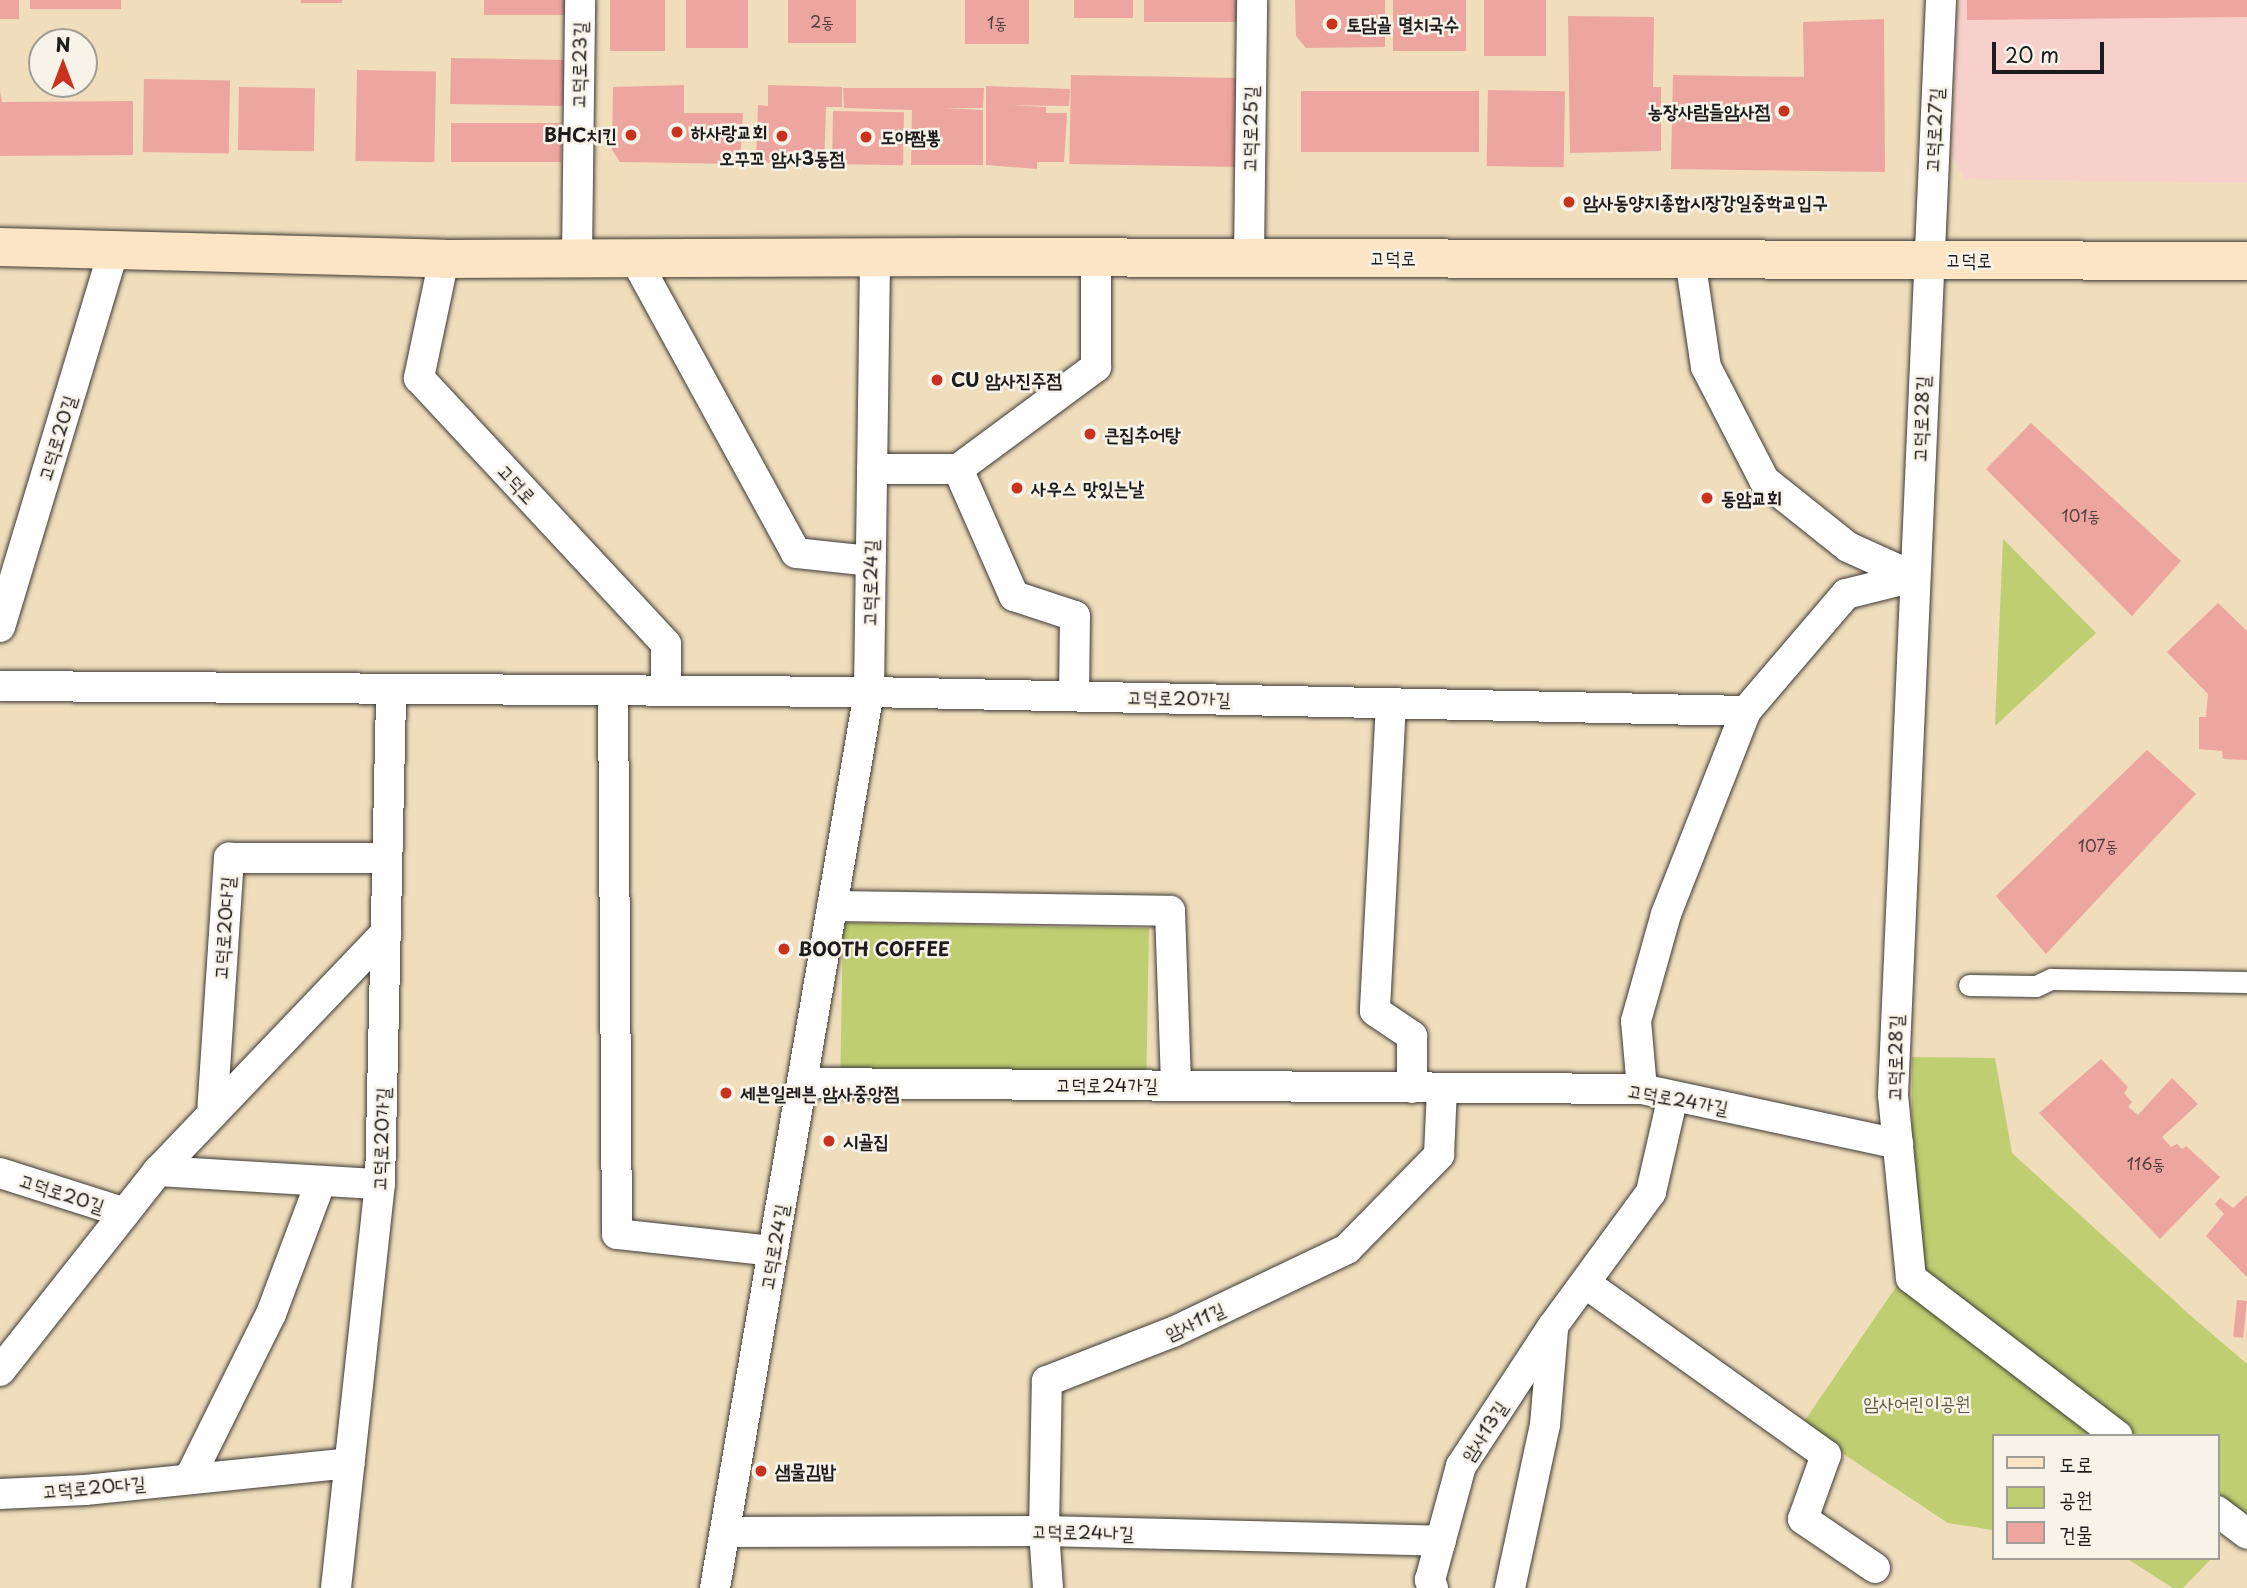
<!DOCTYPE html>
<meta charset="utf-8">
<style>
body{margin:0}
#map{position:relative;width:2247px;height:1588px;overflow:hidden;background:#efddbc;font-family:"Playpen Sans","Poor Story",sans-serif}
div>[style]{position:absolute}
.built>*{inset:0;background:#f7d0cb}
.green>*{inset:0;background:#bece70;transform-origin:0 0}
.building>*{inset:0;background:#eda59f;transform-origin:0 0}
.roads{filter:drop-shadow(0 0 2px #3c3934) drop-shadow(0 0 2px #3c3934)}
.pedestrian>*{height:21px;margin:-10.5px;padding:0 10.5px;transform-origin:10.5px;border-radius:10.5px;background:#fff}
.minor>*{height:30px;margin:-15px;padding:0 15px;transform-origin:15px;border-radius:15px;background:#fff}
.secondary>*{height:38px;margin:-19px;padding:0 19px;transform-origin:19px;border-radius:19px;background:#fce5c4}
.dots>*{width:19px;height:19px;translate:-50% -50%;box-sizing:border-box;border:4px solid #f7f3e8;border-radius:50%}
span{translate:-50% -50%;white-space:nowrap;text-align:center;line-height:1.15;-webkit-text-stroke:5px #f7f3e8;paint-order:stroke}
.number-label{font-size:16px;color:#503e3d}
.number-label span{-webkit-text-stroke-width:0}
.poi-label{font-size:19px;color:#1c1c1c;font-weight:700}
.left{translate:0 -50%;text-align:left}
.right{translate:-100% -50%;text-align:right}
.street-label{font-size:19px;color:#1c1c1c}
.park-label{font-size:19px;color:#555a39}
.legend{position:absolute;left:1992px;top:1434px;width:228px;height:126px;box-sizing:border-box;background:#f7f3e8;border:2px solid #9f9d96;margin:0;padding:9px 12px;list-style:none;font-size:21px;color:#1c1c1c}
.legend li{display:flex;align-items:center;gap:14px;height:35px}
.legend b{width:35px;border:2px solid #9f9d96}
.north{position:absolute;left:28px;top:28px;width:70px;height:70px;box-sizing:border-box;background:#f7f3e8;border:2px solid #9f9d96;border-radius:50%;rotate:0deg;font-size:19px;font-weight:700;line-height:28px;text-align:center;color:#1c1c1c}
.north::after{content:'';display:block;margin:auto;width:24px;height:32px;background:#c8321e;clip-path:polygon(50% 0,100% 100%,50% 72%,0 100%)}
.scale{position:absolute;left:1992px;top:42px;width:112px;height:32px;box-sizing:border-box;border:4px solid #1c1c1c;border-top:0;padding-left:9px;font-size:21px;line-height:24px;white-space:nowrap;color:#1c1c1c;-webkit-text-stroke:5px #f7f3e8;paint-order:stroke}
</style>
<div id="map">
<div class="built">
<i style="clip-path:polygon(1958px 0,2247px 0,2247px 183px,1965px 179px,1951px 154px)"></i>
</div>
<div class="green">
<i style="clip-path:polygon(2003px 539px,2096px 633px,1995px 726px)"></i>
<i style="left:843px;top:923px;width:306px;height:148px;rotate:1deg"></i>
<i style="clip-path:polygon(1912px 1057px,1995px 1058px,2012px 1153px,2191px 1316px,2247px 1364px,2247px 1534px,2217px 1511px,2217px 1436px,2118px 1436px,1911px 1278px)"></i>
<i style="clip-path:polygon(1898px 1284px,2102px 1436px,1993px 1436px,1993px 1530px,1948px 1523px,1801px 1426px)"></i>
<i style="clip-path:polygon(2126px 1558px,2212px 1558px,2183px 1588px,2173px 1588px)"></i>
</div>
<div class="building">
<i style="left:0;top:0;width:19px;height:19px"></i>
<i style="left:30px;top:0;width:91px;height:9px"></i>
<i style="left:301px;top:0;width:41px;height:3px"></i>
<i style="left:484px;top:0;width:82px;height:15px"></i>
<i style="left:610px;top:0;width:55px;height:51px"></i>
<i style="left:686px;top:0;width:62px;height:48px"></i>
<i style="left:788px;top:0;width:68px;height:43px"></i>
<i style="left:965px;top:0;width:64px;height:44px"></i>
<i style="left:1074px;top:0;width:59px;height:18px"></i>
<i style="left:1144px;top:0;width:97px;height:22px"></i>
<i style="clip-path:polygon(1295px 0,1385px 0,1385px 47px,1306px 48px,1296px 36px)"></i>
<i style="left:1393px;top:0;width:73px;height:51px"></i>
<i style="left:1484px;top:0;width:62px;height:56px"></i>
<i style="clip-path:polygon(1967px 0,2247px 0,2247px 17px,1967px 20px)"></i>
<i style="clip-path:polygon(1568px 16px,1654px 17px,1653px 87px,1661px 87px,1661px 151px,1570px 153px)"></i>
<i style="clip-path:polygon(1884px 19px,1885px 172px,1671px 169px,1673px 75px,1804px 77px,1803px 22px)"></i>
<i style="left:451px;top:58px;width:113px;height:46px;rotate:1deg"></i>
<i style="left:357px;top:70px;width:79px;height:91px;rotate:1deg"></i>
<i style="left:1071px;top:75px;width:169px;height:89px;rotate:1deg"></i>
<i style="left:144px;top:79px;width:86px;height:73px;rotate:1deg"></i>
<i style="clip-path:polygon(684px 85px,684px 113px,743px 113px,740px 164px,620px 162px,612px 150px,613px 87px)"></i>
<i style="clip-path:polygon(768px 85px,842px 87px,842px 107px,826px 107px,824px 165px,756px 162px,758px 105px,768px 106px)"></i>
<i style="clip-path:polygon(986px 86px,1070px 89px,1069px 106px,1006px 105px,1046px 107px,1046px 113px,1067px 113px,1064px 162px,1037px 162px,1037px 169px,986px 165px)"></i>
<i style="left:239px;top:87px;width:76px;height:63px;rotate:1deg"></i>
<i style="clip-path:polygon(843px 88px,984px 88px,983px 108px,944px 108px,983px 110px,983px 165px,911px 165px,912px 110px,844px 108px)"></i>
<i style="left:1488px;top:90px;width:77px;height:76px;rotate:1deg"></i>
<i style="clip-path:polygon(0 91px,2px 102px,133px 101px,133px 155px,0 156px)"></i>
<i style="left:1301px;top:91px;width:178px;height:61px"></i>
<i style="left:833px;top:111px;width:71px;height:53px;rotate:1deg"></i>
<i style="left:451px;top:123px;width:110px;height:39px"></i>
<i style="clip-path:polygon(2031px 423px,2181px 561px,2132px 616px,1986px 469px)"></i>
<i style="clip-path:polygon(2218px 603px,2247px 631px,2247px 760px,2223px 759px,2222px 751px,2199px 749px,2199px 717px,2206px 717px,2208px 694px,2167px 652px)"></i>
<i style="clip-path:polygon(2147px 750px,2196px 794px,2046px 954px,1996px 896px)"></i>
<i style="clip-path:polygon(2101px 1059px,2128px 1087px,2124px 1093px,2132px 1102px,2128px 1107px,2138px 1115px,2172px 1078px,2198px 1104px,2162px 1137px,2171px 1147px,2177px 1144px,2182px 1149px,2186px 1146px,2220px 1177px,2160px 1239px,2039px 1113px)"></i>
<i style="clip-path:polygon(2247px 1195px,2247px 1277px,2206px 1236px,2224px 1214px,2215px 1204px,2220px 1198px,2233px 1208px)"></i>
<i style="left:2237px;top:1300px;width:10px;height:37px;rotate:6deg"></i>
</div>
<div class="roads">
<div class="pedestrian">
<i style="left:1969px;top:985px;width:67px;rotate:0.9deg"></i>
<i style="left:2036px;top:986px;width:17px;rotate:-25deg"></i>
<i style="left:2051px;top:979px;width:196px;rotate:0.9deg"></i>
</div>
<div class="minor">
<i style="left:1941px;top:0;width:1096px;rotate:92.51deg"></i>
<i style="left:1893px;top:1095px;width:184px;rotate:84.4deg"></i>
<i style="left:1911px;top:1278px;width:260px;rotate:37.4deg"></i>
<i style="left:577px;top:257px;width:257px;rotate:-89.3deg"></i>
<i style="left:634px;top:257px;width:337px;rotate:61.3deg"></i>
<i style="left:796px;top:553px;width:75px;rotate:6.1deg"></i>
<i style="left:1249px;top:257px;width:257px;rotate:-89.3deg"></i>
<i style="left:444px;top:259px;width:122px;rotate:101.9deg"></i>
<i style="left:419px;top:378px;width:363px;rotate:47.1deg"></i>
<i style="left:666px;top:644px;width:47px;rotate:90deg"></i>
<i style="left:1690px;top:259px;width:109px;rotate:81.6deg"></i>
<i style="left:1706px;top:367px;width:127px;rotate:62.8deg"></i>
<i style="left:1764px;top:480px;width:107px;rotate:38.6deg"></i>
<i style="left:1848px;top:547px;width:72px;rotate:24.4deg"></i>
<i style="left:872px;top:469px;width:86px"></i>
<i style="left:958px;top:469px;width:172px;rotate:-36.5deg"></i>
<i style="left:1096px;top:367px;width:110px;rotate:-90deg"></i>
<i style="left:958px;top:469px;width:139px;rotate:66.2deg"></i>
<i style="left:1014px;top:596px;width:64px;rotate:18.2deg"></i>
<i style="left:1075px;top:616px;width:80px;rotate:90.7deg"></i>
<i style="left:0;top:627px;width:394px;rotate:-73.2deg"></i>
<i style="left:0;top:686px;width:869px;rotate:0.4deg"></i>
<i style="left:869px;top:692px;width:877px;rotate:1.24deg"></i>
<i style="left:613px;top:690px;width:544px;rotate:89.58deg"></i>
<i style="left:617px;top:1234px;width:157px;rotate:6.2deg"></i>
<i style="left:1391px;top:703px;width:308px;rotate:93deg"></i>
<i style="left:1375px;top:1011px;width:45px;rotate:34deg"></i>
<i style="left:1412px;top:1036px;width:52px;rotate:90deg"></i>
<i style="left:832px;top:906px;width:338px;rotate:0.8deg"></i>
<i style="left:1170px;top:911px;width:175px;rotate:88deg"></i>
<i style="left:802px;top:1083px;width:840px;rotate:0.41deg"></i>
<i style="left:1642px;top:1089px;width:262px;rotate:12.1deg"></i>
<i style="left:1642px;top:1089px;width:68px;rotate:-95deg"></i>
<i style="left:1636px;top:1021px;width:111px;rotate:-74.3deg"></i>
<i style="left:1666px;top:914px;width:218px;rotate:-68.5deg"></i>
<i style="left:1746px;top:711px;width:154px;rotate:-49.5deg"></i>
<i style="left:1846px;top:594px;width:70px;rotate:-14deg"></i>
<i style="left:212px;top:1114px;width:257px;rotate:-86.2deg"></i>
<i style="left:229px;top:858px;width:158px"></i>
<i style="left:158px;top:1171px;width:222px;rotate:3.4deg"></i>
<i style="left:0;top:1173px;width:131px;rotate:17.7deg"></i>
<i style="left:1585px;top:1283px;width:296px;rotate:35.5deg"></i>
<i style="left:1826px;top:1455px;width:68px;rotate:109.8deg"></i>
<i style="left:1803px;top:1519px;width:87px;rotate:34.2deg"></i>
<i style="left:0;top:1371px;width:255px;rotate:-51.7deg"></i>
<i style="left:158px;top:1171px;width:330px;rotate:-46.3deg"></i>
<i style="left:189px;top:1479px;width:184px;rotate:-63.6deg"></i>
<i style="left:271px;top:1314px;width:142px;rotate:-69.4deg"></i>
<i style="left:0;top:1494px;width:85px;rotate:-2.7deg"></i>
<i style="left:85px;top:1490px;width:266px;rotate:-5.8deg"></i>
<i style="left:2217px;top:1511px;width:38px;rotate:37deg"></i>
<i style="left:725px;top:1532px;width:319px;rotate:-0.2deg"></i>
<i style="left:1044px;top:1531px;width:397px;rotate:1.4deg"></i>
<i style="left:336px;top:1588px;width:406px;rotate:-83.8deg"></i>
<i style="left:380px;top:1184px;width:495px;rotate:-88.7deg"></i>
<i style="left:715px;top:1588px;width:909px;rotate:-80.25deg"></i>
<i style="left:869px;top:692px;width:435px;rotate:-89.2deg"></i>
<i style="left:1048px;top:1588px;width:57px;rotate:-94deg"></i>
<i style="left:1044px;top:1531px;width:150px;rotate:-88.9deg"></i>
<i style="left:1047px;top:1381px;width:135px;rotate:-21.3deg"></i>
<i style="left:1173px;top:1332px;width:193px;rotate:-25.5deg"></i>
<i style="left:1347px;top:1249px;width:132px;rotate:-45.6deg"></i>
<i style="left:1439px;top:1155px;width:67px;rotate:-87.4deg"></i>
<i style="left:1433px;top:1588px;width:9px;rotate:-111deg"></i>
<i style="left:1430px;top:1580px;width:118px;rotate:-74.8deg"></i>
<i style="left:1461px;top:1466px;width:168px;rotate:-56.7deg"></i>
<i style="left:1553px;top:1326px;width:166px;rotate:-53.8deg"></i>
<i style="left:1651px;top:1192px;width:98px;rotate:-77.1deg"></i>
<i style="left:1510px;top:1588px;width:167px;rotate:-77.9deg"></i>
<i style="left:1545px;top:1425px;width:95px;rotate:-85.2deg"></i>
</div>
<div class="secondary">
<i style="left:0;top:247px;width:444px;rotate:1.5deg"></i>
<i style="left:444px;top:259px;width:522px;rotate:-0.22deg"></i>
<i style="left:966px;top:257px;width:1281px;rotate:0.18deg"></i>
</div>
</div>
<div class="dots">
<i style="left:1332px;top:24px;background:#c8321e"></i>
<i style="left:1784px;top:111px;background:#c8321e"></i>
<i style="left:677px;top:132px;background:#c8321e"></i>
<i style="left:631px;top:135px;background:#c8321e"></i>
<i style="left:782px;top:136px;background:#c8321e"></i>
<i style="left:866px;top:137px;background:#c8321e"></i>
<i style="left:1569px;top:202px;background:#c8321e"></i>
<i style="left:937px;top:380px;background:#c8321e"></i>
<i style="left:1090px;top:434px;background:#c8321e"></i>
<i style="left:1017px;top:488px;background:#c8321e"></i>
<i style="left:1707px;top:498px;background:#c8321e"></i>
<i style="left:784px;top:949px;background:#c8321e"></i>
<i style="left:726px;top:1093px;background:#c8321e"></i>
<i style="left:829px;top:1141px;background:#c8321e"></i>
<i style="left:761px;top:1471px;background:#c8321e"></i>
</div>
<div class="number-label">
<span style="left:822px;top:21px">2동</span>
<span style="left:997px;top:22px">1동</span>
<span style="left:2081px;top:515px">101동</span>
<span style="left:2098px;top:845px">107동</span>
<span style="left:2146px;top:1163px">116동</span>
</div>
<div class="poi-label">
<span class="left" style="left:1346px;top:24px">토담골 멸치국수</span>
<span class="right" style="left:1770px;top:111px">농장사람들암사점</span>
<span class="left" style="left:691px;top:132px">하사랑교회</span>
<span class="right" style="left:617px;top:135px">BHC치킨</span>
<span class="left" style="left:880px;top:137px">도야짬뽕</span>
<span style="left:782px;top:158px">오꾸꼬 암사3동점</span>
<span class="left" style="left:1583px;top:202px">암사동양지종합시장강일중학교입구</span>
<span class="left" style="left:951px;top:380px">CU 암사진주점</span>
<span class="left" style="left:1104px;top:434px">큰집추어탕</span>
<span class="left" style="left:1031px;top:488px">사우스 맛있는날</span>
<span class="left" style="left:1721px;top:498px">동암교회</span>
<span class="left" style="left:798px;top:949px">BOOTH COFFEE</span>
<span class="left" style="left:740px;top:1093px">세븐일레븐 암사중앙점</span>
<span class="left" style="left:843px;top:1141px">시골집</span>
<span class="left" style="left:775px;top:1471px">샘물김밥</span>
</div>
<div class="street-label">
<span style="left:579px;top:65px;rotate:-89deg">고덕로23길</span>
<span style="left:1250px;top:129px;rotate:-89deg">고덕로25길</span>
<span style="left:1934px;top:130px;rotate:-87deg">고덕로27길</span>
<span style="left:1393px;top:258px">고덕로</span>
<span style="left:1969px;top:260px">고덕로</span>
<span style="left:1921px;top:419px;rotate:-88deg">고덕로28길</span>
<span style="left:57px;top:438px;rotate:-73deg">고덕로20길</span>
<span style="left:517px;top:484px;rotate:47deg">고덕로</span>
<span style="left:870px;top:583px;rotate:-89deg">고덕로24길</span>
<span style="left:1179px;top:698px;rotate:1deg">고덕로20가길</span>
<span style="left:224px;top:928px;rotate:-86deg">고덕로20다길</span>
<span style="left:1895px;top:1058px;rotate:-89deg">고덕로28길</span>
<span style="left:1107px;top:1085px">고덕로24가길</span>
<span style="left:1678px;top:1099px;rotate:10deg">고덕로24가길</span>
<span style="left:381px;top:1139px;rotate:-88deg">고덕로20가길</span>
<span style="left:62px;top:1193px;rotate:18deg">고덕로20길</span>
<span style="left:774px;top:1247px;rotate:-80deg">고덕로24길</span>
<span style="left:1195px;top:1321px;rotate:-25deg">암사11길</span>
<span style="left:1484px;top:1431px;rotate:-57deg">암사13길</span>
<span style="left:94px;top:1487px;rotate:-5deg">고덕로20다길</span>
<span style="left:1083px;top:1532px;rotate:1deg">고덕로24나길</span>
</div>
<div class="park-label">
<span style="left:1917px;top:1403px">암사어린이공원</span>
</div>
<ul class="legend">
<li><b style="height:9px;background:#fce5c4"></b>도로</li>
<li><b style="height:19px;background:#bece70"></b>공원</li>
<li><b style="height:19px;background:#eda59f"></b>건물</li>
</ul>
<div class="north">N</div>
<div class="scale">20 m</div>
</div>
